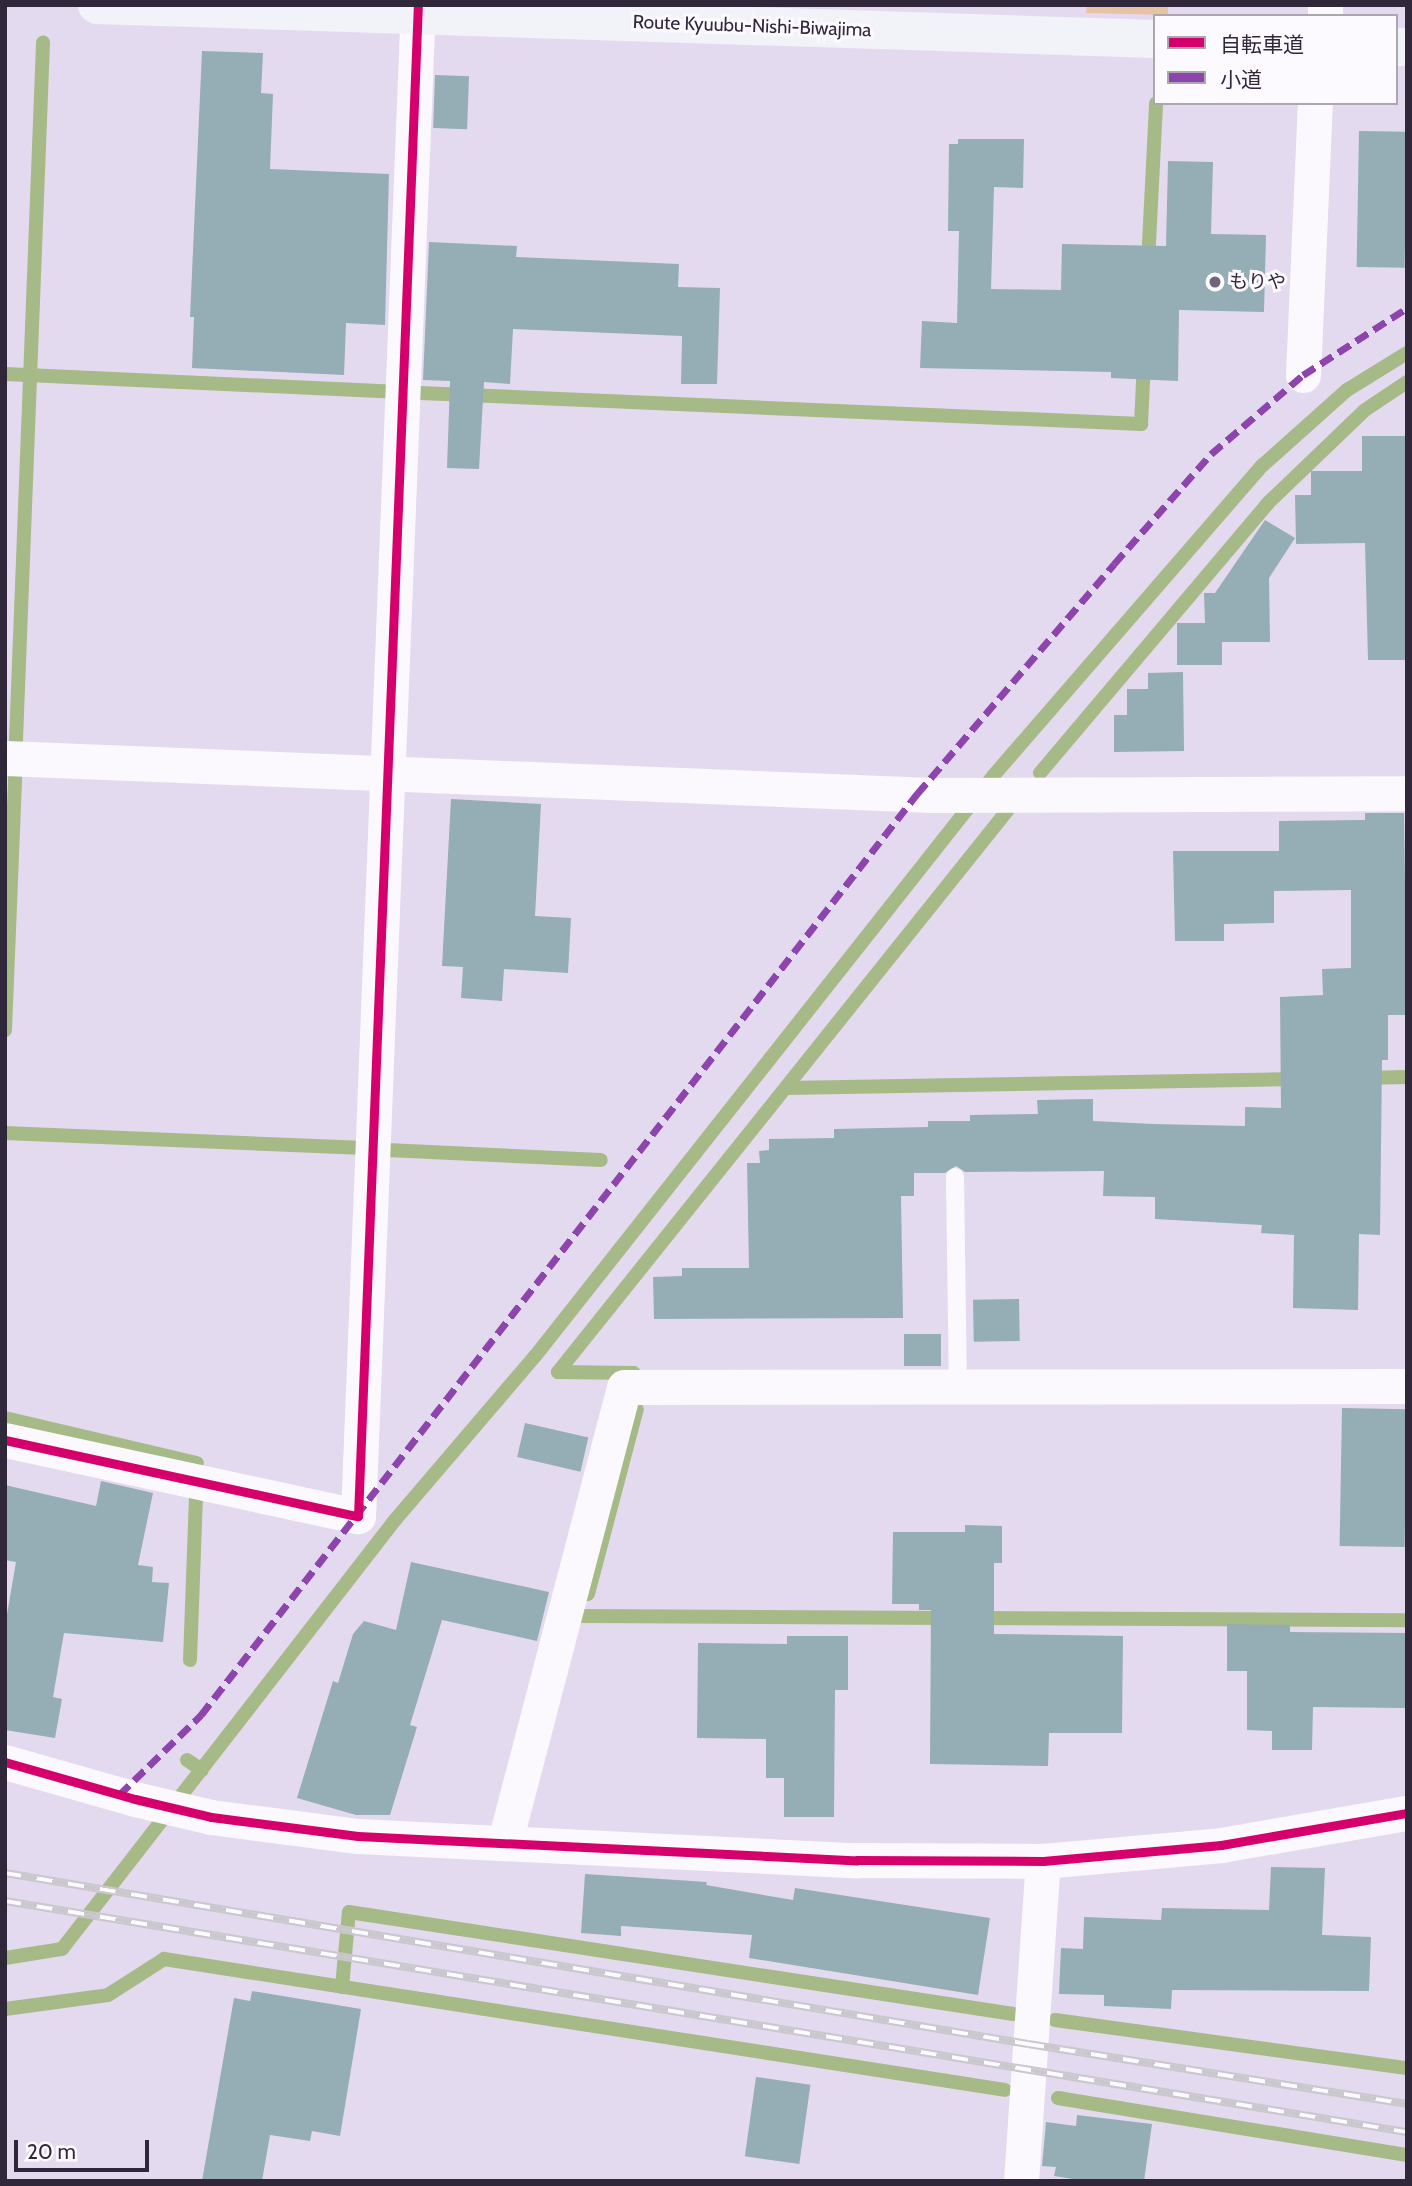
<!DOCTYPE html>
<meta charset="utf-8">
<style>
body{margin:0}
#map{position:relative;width:1412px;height:2186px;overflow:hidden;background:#e4daef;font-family:Cabin,"Noto Sans JP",sans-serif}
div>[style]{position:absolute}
.green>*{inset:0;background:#e9c1a4}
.stream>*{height:14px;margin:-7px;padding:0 7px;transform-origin:7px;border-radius:7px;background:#a6ba87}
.building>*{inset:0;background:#95adb5;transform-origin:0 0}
.service>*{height:18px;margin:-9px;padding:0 9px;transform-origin:9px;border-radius:9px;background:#fbf9fd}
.minor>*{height:35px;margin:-17.5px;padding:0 17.5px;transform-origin:17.5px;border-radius:17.5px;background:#fbf9fd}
.secondary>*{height:38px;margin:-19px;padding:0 19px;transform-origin:19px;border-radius:19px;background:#f2f3f8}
.rail>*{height:8px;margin-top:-4px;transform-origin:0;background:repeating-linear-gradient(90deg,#fcfaff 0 16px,#cac7cd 0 32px);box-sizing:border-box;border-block:2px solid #cac7cd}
.quiet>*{height:7px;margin-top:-3.5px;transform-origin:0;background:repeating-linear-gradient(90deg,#8e44ad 0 14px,transparent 0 21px)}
.cycleway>*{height:9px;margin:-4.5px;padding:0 4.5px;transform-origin:4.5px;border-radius:4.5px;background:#d6006c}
.dots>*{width:19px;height:19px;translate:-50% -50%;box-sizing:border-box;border:4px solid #fcfaff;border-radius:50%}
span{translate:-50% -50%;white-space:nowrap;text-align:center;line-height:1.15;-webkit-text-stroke:6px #fcfaff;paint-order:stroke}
.street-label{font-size:19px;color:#31273a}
.poi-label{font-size:19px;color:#31273a}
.left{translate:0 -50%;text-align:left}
.frame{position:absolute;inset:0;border:7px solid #31273a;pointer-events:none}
.legend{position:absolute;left:1153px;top:14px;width:245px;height:91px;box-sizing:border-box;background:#fcfaff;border:2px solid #aba6b0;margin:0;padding:9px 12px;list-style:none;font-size:21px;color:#31273a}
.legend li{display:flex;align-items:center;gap:14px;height:35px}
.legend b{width:35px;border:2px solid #aba6b0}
.scale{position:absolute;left:14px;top:2140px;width:135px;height:32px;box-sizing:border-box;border:4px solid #31273a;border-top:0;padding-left:9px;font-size:21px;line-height:24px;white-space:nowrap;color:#31273a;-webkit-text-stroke:5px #fcfaff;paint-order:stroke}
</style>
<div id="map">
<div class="green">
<i style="clip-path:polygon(1087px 5px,1168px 5px,1168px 15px,1086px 13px)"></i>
</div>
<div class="stream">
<i style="left:1148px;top:263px;width:160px;rotate:-87.1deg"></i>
<i style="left:5px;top:374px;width:380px;rotate:2.6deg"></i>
<i style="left:420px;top:393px;width:722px;rotate:2.46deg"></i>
<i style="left:1141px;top:424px;width:64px;rotate:-87.3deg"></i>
<i style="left:16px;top:740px;width:698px;rotate:-87.78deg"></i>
<i style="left:1040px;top:773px;width:353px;rotate:-49.8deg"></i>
<i style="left:1268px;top:503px;width:134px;rotate:-43.8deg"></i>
<i style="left:1365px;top:410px;width:50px;rotate:-33.7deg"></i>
<i style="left:5px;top:1030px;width:254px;rotate:-87.7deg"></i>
<i style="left:1363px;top:1078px;width:44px;rotate:-1.3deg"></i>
<i style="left:786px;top:1088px;width:511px;rotate:-1.01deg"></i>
<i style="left:5px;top:1133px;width:354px;rotate:2.4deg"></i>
<i style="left:387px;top:1150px;width:214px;rotate:2.7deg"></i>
<i style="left:558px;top:1372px;width:719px;rotate:-51.33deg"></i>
<i style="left:558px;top:1372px;width:76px;rotate:0.8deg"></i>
<i style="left:5px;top:1418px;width:197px;rotate:13.2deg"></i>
<i style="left:588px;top:1594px;width:191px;rotate:-75.2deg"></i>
<i style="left:582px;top:1616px;width:368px;rotate:0.3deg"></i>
<i style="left:978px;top:1618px;width:429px;rotate:0.3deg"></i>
<i style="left:190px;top:1660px;width:164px;rotate:-87.9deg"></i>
<i style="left:187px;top:1760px;width:18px;rotate:34deg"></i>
<i style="left:5px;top:1958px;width:58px;rotate:-9deg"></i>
<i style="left:62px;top:1949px;width:543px;rotate:-52.18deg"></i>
<i style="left:395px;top:1520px;width:217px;rotate:-49.5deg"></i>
<i style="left:536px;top:1355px;width:739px;rotate:-51.7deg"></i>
<i style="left:994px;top:775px;width:410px;rotate:-49.1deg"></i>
<i style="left:1263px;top:465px;width:113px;rotate:-41.8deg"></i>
<i style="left:1347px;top:390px;width:70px;rotate:-31.7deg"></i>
<i style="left:342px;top:1987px;width:75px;rotate:-84.7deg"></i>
<i style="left:349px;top:1912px;width:672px;rotate:8.73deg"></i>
<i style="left:5px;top:2009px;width:104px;rotate:-7.7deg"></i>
<i style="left:108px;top:1995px;width:67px;rotate:-32.7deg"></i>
<i style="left:164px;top:1959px;width:851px;rotate:8.85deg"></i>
<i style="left:1055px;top:2020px;width:355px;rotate:7.8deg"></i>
<i style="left:1058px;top:2098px;width:354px;rotate:9.3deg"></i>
</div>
<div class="building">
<i style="clip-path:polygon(202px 51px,263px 53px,261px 93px,273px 94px,270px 169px,389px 174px,385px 325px,346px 323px,344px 375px,192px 368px,194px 317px,190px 317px)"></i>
<i style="left:435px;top:75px;width:34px;height:53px;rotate:2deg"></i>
<i style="left:1359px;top:131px;width:48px;height:136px;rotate:1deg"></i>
<i style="clip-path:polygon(958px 139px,1024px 139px,1023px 188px,994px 187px,991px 289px,1061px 290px,1062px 244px,1166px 246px,1168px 161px,1213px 162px,1211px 234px,1266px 235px,1264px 312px,1179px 310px,1178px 381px,1111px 378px,1111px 372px,920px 368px,922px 321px,957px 323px,959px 231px,948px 231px,949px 144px,958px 144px)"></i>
<i style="clip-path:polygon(429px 242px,517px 246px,516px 257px,679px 264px,678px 287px,720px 288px,717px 384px,681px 384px,682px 336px,513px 329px,510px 384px,484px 382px,479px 469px,447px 468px,450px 381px,423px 380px)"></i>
<i style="clip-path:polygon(1362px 436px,1407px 436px,1407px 660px,1368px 660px,1365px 543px,1296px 544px,1295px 495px,1311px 495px,1311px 471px,1362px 471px)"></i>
<i style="clip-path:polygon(1265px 520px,1295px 538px,1269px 578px,1270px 642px,1222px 642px,1222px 665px,1177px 665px,1177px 623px,1205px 623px,1204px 593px,1215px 593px)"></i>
<i style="clip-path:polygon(1183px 672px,1184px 751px,1114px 752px,1114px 715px,1127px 715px,1127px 689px,1148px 689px,1148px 673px)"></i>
<i style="clip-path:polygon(451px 799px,541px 804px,535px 916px,571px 918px,568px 973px,504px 969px,502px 1001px,461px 998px,463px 967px,442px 966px)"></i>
<i style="clip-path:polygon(1365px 813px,1404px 813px,1407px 1015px,1388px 1015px,1388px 1060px,1382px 1060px,1380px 1235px,1359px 1234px,1358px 1310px,1293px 1308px,1294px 1235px,1261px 1233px,1262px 1225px,1155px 1219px,1155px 1197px,1103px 1196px,1104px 1171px,965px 1172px,956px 1166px,945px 1173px,914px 1173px,914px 1196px,901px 1196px,903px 1318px,654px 1319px,653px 1277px,682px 1276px,682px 1268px,749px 1268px,747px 1163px,760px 1163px,759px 1151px,769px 1150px,769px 1139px,834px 1138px,834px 1129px,928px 1127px,928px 1121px,970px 1121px,970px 1115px,1038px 1114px,1037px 1100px,1093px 1099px,1093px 1121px,1153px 1124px,1245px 1126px,1245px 1107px,1281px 1108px,1280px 997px,1323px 995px,1322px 969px,1351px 968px,1351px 890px,1274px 891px,1274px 923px,1224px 924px,1224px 941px,1175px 941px,1173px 851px,1279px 851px,1279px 821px,1365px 820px)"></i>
<i style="left:1019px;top:1299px;width:42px;height:46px;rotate:89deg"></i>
<i style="left:941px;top:1334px;width:32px;height:37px;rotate:90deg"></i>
<i style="left:1342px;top:1408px;width:65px;height:138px;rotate:1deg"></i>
<i style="left:525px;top:1423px;width:65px;height:35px;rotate:13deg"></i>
<i style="clip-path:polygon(101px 1481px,153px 1493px,138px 1565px,153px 1567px,152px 1582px,169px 1583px,163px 1642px,64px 1633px,53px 1697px,62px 1699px,55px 1738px,5px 1730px,5px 1626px,16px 1562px,5px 1560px,5px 1485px,96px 1506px)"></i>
<i style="clip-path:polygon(965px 1525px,1002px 1526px,1002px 1563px,994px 1563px,994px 1634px,1123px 1636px,1122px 1733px,1049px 1733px,1048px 1766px,930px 1764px,931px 1610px,919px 1610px,919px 1604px,892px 1604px,893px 1532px,965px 1532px)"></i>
<i style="clip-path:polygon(411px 1562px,549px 1592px,537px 1641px,442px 1620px,410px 1725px,417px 1727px,390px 1815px,356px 1815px,297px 1798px,333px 1681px,338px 1683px,353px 1634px,364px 1621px,396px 1630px)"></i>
<i style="clip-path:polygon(1227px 1624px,1290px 1625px,1290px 1632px,1407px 1633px,1407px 1708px,1313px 1707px,1312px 1750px,1272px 1750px,1272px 1731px,1247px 1730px,1247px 1671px,1227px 1671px)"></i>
<i style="clip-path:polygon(787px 1636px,848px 1636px,848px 1690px,835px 1690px,834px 1817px,784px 1817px,784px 1778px,766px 1778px,766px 1739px,697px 1738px,698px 1643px,787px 1644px)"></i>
<i style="clip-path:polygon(1271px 1867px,1325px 1868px,1322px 1935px,1371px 1937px,1369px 1991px,1172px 1990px,1171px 2009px,1104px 2006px,1104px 1995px,1059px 1994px,1061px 1948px,1083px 1949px,1084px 1917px,1161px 1920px,1162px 1908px,1269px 1910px)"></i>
<i style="clip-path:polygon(585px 1874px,707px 1882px,706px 1885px,793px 1900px,795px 1888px,990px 1918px,978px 1995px,749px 1958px,752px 1935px,621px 1926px,621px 1936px,581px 1933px)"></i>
<i style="clip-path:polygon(252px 1991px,361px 2009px,340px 2136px,312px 2131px,310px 2141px,270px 2135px,262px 2181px,202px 2181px,234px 1998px,250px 2001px)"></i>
<i style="left:756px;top:2077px;width:55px;height:80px;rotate:8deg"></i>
<i style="clip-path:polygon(1077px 2115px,1152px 2124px,1144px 2181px,1085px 2181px,1054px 2176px,1056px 2167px,1042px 2166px,1046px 2122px,1076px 2126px)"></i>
</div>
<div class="service">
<i style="left:955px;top:1177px;width:210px;rotate:89.2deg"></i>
</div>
<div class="minor">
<i style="left:1325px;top:16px;width:11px;rotate:-90deg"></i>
<i style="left:1303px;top:375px;width:272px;rotate:-87.5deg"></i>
<i style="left:5px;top:758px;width:927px;rotate:2.29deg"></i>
<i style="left:931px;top:795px;width:476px;rotate:-0.2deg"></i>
<i style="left:5px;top:1440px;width:361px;rotate:12.2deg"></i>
<i style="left:358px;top:1516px;width:1512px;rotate:-87.73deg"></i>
<i style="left:5px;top:1762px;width:135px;rotate:15.9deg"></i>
<i style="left:135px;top:1799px;width:78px;rotate:13.3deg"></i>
<i style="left:211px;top:1817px;width:148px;rotate:7.4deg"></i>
<i style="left:358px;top:1836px;width:500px;rotate:2.8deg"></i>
<i style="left:857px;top:1860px;width:186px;rotate:0.3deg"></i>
<i style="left:1043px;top:1861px;width:179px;rotate:-5.1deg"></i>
<i style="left:1221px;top:1845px;width:189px;rotate:-9.8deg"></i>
<i style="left:505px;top:1841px;width:469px;rotate:-75.3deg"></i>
<i style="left:624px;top:1387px;width:783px;rotate:-0.07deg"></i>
<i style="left:1021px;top:2181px;width:321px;rotate:-86.1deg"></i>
</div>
<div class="secondary">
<i style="left:97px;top:5px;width:1059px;rotate:1.84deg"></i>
<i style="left:1396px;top:47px;width:11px"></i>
</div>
<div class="rail">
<i style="left:5px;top:1873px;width:1037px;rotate:9.49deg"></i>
<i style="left:1028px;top:2044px;width:384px;rotate:9deg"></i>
<i style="left:5px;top:1901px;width:1421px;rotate:9.36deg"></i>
</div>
<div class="quiet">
<i style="left:119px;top:1795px;width:115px;rotate:-44.3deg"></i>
<i style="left:201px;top:1715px;width:1167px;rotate:-52.14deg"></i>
<i style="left:917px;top:794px;width:303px;rotate:-49.4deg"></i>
<i style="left:1114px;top:564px;width:147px;rotate:-48.6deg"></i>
<i style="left:1211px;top:454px;width:121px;rotate:-40.7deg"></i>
<i style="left:1303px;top:375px;width:124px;rotate:-32.8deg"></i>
</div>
<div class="cycleway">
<i style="left:5px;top:1440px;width:361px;rotate:12.2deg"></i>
<i style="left:358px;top:1516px;width:1512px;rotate:-87.73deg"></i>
<i style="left:5px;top:1762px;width:135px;rotate:15.9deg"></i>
<i style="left:135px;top:1799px;width:78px;rotate:13.3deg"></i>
<i style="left:211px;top:1817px;width:148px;rotate:7.4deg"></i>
<i style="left:358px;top:1836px;width:500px;rotate:2.8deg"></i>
<i style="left:857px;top:1860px;width:186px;rotate:0.3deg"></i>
<i style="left:1043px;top:1861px;width:179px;rotate:-5.1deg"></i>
<i style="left:1221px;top:1845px;width:189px;rotate:-9.8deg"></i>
</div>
<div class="dots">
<i style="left:1215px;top:282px;background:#706679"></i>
</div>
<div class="street-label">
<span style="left:752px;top:26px;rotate:2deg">Route Kyuubu-Nishi-Biwajima</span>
</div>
<div class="poi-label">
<span class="left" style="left:1229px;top:282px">もりや</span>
</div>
<div class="frame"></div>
<ul class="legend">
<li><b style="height:9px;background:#d6006c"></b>自転車道</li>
<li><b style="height:9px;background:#8e44ad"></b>小道</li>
</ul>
<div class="scale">20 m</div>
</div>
